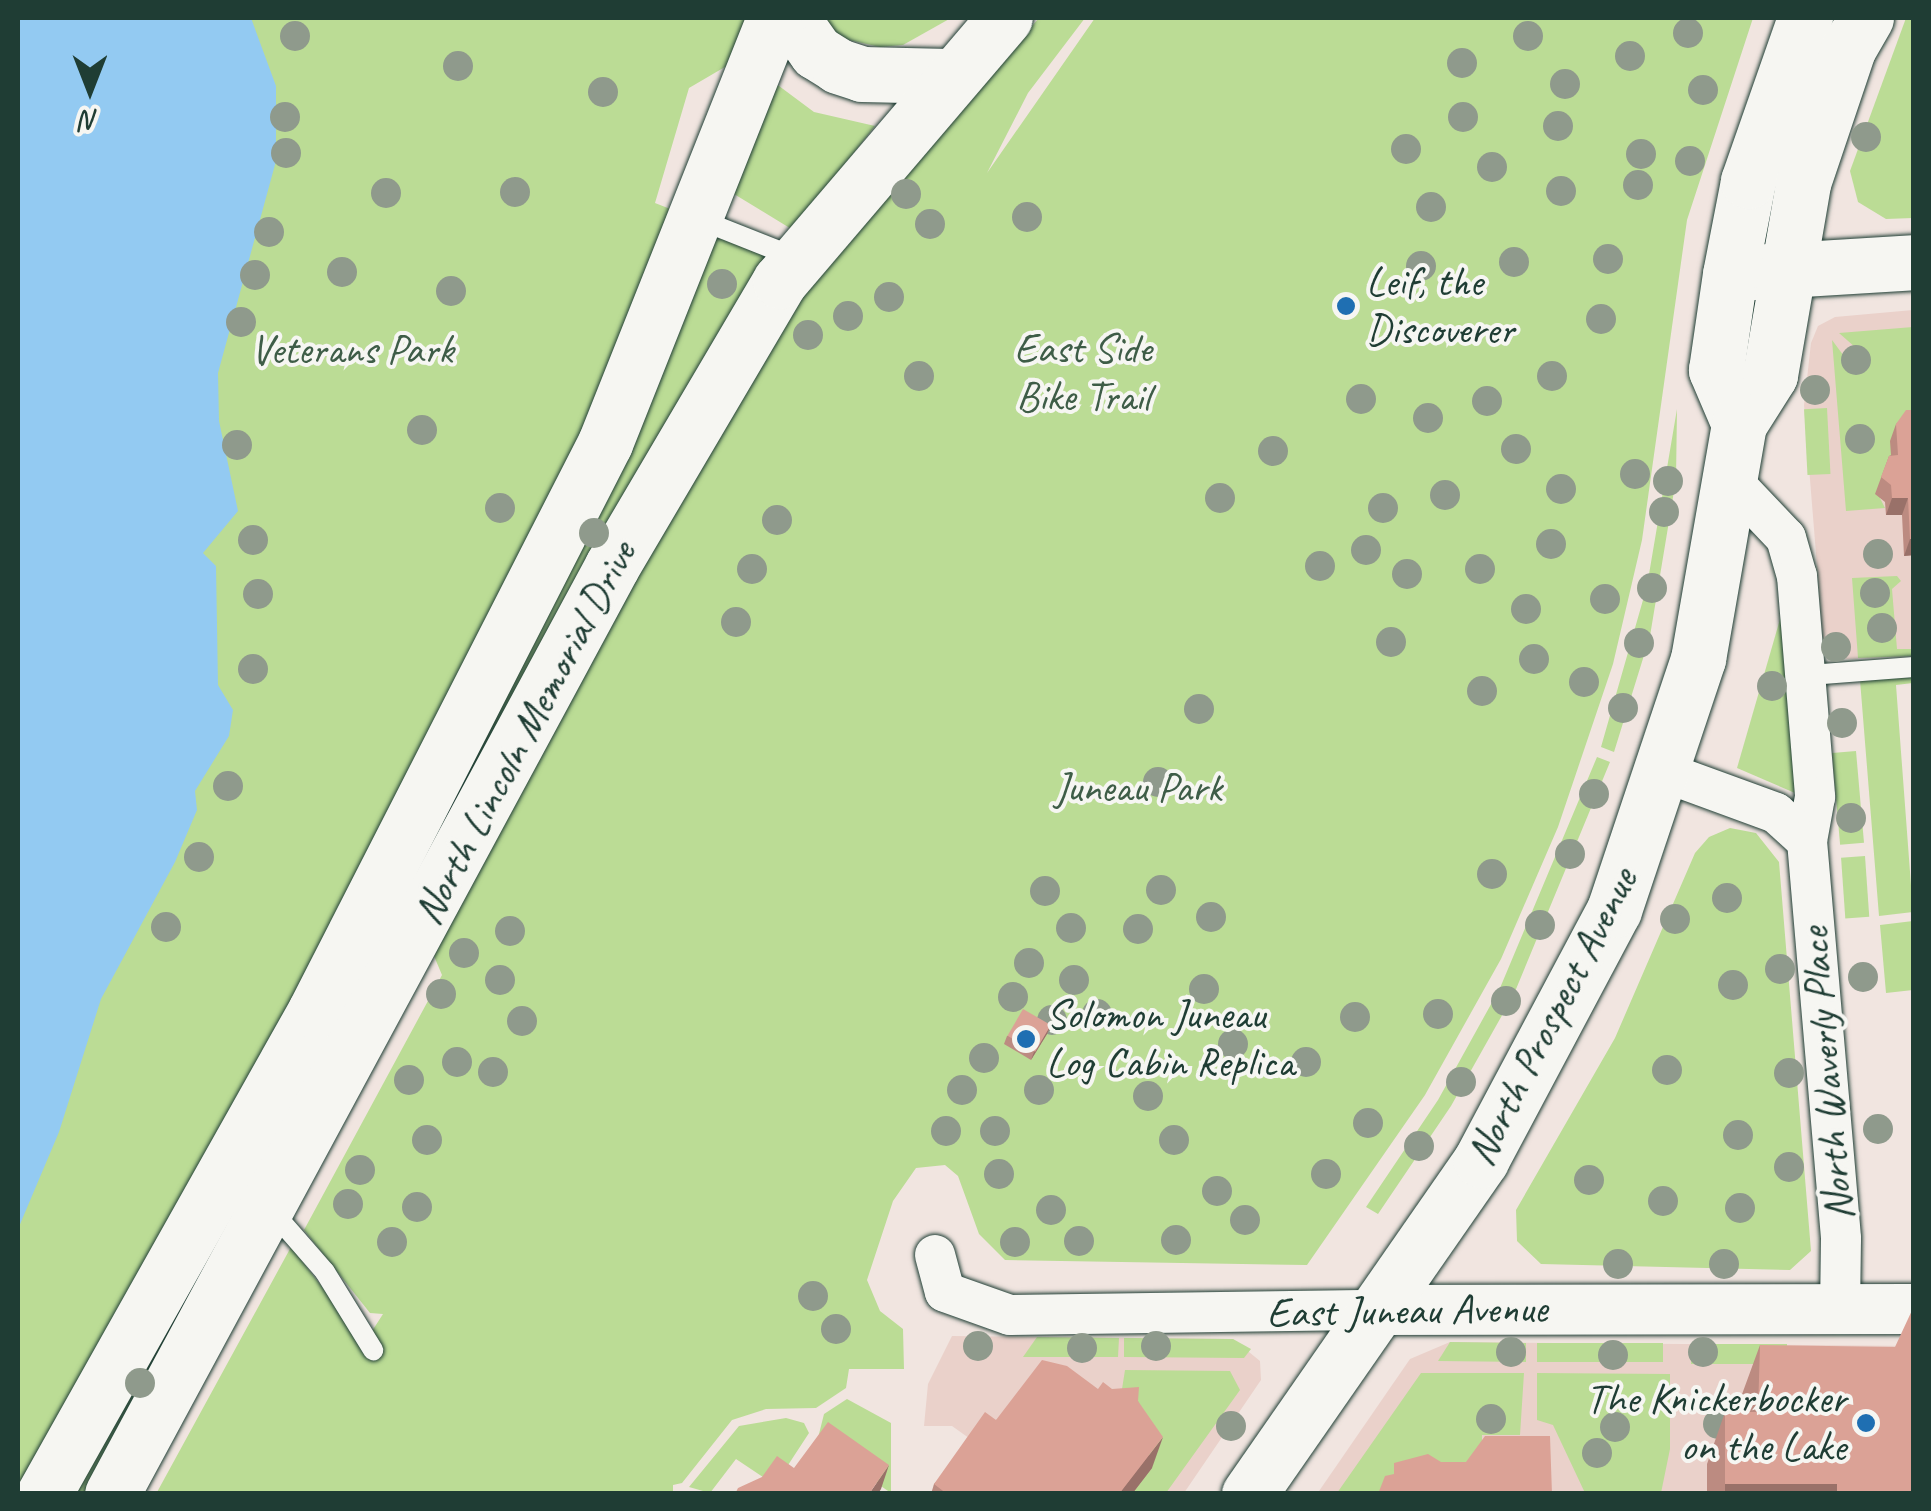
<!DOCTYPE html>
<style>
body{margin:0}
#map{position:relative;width:1931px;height:1511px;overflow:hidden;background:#f1e5e0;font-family:Caveat,sans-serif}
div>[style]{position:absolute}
.built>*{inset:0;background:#ead1ca}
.green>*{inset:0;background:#bbdc95;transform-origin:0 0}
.water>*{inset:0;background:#93caf2}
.roads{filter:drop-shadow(0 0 2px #1f3d34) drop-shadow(0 0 2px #1f3d34)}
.service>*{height:20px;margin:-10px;padding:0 10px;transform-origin:10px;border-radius:10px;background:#f6f6f2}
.minor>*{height:40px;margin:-20px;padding:0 20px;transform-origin:20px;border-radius:20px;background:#f6f6f2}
.tertiary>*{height:50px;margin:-25px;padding:0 25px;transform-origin:25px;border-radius:25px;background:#f6f6f2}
.secondary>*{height:55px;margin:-27.5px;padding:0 27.5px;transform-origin:27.5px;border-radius:27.5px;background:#f6f6f2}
.primary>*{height:55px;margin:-27.5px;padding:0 27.5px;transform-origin:27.5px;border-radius:27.5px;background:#f6f6f2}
.trees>*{width:30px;height:30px;margin:-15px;border-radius:50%;background:#8f9a8c}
.wall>*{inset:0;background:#bc8b81}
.shaded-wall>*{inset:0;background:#997169;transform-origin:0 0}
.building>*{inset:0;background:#dba296;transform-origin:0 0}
.dots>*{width:28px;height:28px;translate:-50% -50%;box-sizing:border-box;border:5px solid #f6f6f2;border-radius:50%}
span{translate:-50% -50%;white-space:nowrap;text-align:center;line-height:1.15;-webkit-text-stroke:8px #f6f6f2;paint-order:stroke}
.poi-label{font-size:42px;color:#1f3d34}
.left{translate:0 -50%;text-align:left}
.right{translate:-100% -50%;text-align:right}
.park-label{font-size:42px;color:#3e5d47}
.street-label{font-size:42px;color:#1f3d34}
.frame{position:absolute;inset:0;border:20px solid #1f3d34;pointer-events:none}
.north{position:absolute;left:40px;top:40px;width:100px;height:100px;-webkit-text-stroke:8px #f6f6f2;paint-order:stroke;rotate:180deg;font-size:28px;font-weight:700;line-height:40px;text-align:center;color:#1f3d34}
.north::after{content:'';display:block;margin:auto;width:35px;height:45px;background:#1f3d34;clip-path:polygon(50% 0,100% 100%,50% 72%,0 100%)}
</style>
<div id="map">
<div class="built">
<i style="clip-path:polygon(1913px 310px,1913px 656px,1847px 659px,1824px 653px,1804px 405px,1811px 343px,1818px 326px,1835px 317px)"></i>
<i style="clip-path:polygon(952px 1336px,1233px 1339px,1260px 1361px,1261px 1380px,1184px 1493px,1112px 1493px,997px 1458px,952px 1426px,924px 1426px,928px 1384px)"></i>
<i style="clip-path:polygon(1450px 1342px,1913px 1346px,1913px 1493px,1317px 1494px,1410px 1359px)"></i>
</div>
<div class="green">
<i style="clip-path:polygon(18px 18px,749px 18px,730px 64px,689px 88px,655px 203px,798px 259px,112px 1493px,18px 1493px)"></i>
<i style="clip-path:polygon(819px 18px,951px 18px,903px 45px,880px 47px,840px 38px)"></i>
<i style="clip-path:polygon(1039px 18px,1085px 18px,1028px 93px,987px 173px,1095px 18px,1753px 18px,1687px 220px,1642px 540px,1613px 664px,1558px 827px,1501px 959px,1425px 1095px,1307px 1265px,1005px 1260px,979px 1234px,958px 1176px,945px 1165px,916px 1168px,893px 1201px,867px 1280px,880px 1311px,903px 1329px,904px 1369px,849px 1369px,846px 1388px,816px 1408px,766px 1409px,732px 1420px,682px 1483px,673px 1485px,673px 1493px,156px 1494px,291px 1247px,365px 1342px,383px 1314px,370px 1313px,304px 1230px,442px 975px,434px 956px,668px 512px,816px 274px)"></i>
<i style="clip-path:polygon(1906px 18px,1914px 18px,1913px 218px,1886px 219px,1858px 202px,1850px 171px)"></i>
<i style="clip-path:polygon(775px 83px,814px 112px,875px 126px,793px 230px,734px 194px)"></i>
<i style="clip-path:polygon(1913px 327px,1913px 427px,1880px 498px,1885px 508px,1846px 511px,1832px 340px,1855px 371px,1865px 367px,1864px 355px,1839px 333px)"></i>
<i style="left:1827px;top:408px;width:66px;height:23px;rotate:87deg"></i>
<i style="clip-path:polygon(1677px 409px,1676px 479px,1650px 636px,1614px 752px,1601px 747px,1647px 586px)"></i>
<i style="clip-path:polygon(1897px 576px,1901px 581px,1892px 589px,1897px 649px,1913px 649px,1913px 656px,1858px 658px,1852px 578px)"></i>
<i style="clip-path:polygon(1783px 609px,1795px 793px,1737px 768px)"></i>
<i style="clip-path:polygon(1913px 677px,1913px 683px,1896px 685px,1913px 912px,1879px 916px,1860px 680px)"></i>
<i style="left:1856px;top:751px;width:92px;height:24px;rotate:85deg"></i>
<i style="clip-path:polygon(1597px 757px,1610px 762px,1514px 994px,1451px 1106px,1378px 1214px,1366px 1207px,1438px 1100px,1500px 988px)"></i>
<i style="clip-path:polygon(1730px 828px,1756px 833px,1779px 862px,1811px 1251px,1790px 1270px,1541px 1264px,1517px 1241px,1516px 1210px,1615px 1038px,1695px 853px,1709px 837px)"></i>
<i style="left:1865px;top:856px;width:61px;height:24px;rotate:86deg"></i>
<i style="clip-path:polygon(1913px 921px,1913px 990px,1886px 993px,1880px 925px)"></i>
<i style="clip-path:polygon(1037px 1337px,1119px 1338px,1118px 1357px,1023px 1357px)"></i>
<i style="clip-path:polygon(1124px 1338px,1233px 1339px,1251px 1349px,1244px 1358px,1124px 1357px)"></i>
<i style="clip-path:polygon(1450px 1342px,1526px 1343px,1526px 1362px,1438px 1361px)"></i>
<i style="left:1537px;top:1343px;width:126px;height:19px"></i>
<i style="left:1691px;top:1344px;width:96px;height:20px"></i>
<i style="clip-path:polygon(1125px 1370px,1230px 1371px,1240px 1390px,1166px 1493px,1132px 1493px,1151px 1467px,1122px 1389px)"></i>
<i style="clip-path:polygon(1421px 1373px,1524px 1373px,1520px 1435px,1482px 1435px,1482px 1453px,1473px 1461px,1378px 1494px,1337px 1493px)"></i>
<i style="clip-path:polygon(1537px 1373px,1670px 1374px,1670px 1449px,1661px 1493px,1585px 1493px,1553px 1425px,1537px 1420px)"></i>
<i style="clip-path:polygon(847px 1399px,891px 1423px,891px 1493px,817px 1442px,824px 1414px)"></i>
<i style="clip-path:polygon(786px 1418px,804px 1423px,809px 1433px,775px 1485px,736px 1459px,710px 1493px,689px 1487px,739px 1426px)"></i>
</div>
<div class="water">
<i style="clip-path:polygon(18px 18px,251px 18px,276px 86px,276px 161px,218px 373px,219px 421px,238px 511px,203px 553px,216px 566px,218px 685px,233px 710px,229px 736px,195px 791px,197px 810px,175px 862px,101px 999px,59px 1132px,18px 1229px)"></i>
</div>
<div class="roads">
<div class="service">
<i style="left:698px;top:219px;width:103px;rotate:21.6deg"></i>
<i style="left:1810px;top:675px;width:104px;rotate:-4.4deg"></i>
<i style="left:271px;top:1210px;width:82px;rotate:48.9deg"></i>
<i style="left:325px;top:1272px;width:92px;rotate:58.4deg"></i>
</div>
<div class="minor">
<i style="left:1730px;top:479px;width:81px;rotate:46.5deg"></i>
<i style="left:1786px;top:538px;width:40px;rotate:74deg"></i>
<i style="left:1797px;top:576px;width:222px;rotate:85.3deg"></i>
<i style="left:1815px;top:797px;width:45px;rotate:100.3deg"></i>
<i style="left:1664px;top:772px;width:119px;rotate:20.1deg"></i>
<i style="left:1776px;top:813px;width:42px;rotate:42.1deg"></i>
<i style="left:1807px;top:841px;width:399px;rotate:85.1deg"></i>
<i style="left:1841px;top:1239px;width:69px;rotate:90.8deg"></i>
<i style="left:935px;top:1255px;width:38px;rotate:75deg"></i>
<i style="left:945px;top:1292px;width:69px;rotate:19.5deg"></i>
<i style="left:1010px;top:1315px;width:369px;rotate:-0.8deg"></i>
</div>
<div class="tertiary">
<i style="left:1379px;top:1310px;width:535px;rotate:-0.11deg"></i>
</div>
<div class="secondary">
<i style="left:1752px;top:272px;width:162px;rotate:-3.5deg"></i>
<i style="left:1739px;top:424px;width:59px;rotate:-113.1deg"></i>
<i style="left:1716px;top:370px;width:97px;rotate:-81.7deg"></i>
<i style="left:1730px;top:274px;width:95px;rotate:-79deg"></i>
<i style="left:1748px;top:181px;width:173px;rotate:-70.7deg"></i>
<i style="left:1249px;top:1494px;width:407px;rotate:-55.2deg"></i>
<i style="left:1481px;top:1160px;width:283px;rotate:-62deg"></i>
<i style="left:1614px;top:910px;width:265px;rotate:-71.5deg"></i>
<i style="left:1698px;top:659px;width:239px;rotate:-80.1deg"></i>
<i style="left:1739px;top:424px;width:58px;rotate:-57.7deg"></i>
<i style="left:1770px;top:375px;width:195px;rotate:-80.2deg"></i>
<i style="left:1803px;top:183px;width:141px;rotate:-71.4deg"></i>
<i style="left:1848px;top:49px;width:36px;rotate:-60deg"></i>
</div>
<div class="primary">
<i style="left:792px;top:18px;width:42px;rotate:54.8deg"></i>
<i style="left:816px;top:52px;width:26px;rotate:32deg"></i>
<i style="left:838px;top:66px;width:25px;rotate:18deg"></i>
<i style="left:862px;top:74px;width:87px;rotate:1.3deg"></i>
<i style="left:44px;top:1494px;width:554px;rotate:-60.7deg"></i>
<i style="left:315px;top:1011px;width:638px;rotate:-62.95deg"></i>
<i style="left:605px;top:443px;width:457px;rotate:-68.3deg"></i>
<i style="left:112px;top:1494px;width:1054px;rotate:-61.68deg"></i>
<i style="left:612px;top:566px;width:331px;rotate:-59.5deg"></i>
<i style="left:780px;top:281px;width:346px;rotate:-49.5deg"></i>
</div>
</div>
<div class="trees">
<i style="left:1688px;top:33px"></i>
<i style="left:295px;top:36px"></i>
<i style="left:1528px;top:36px"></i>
<i style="left:1630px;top:56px"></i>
<i style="left:1462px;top:63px"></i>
<i style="left:458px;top:66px"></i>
<i style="left:1565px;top:84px"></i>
<i style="left:1703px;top:90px"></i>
<i style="left:603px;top:92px"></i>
<i style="left:285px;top:117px"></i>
<i style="left:1463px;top:117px"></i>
<i style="left:1558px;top:126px"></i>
<i style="left:1866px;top:137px"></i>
<i style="left:1406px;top:149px"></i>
<i style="left:286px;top:153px"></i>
<i style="left:1641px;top:154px"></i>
<i style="left:1690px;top:161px"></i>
<i style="left:1492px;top:167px"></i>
<i style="left:1638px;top:185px"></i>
<i style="left:1561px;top:191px"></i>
<i style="left:515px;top:192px"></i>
<i style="left:386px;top:193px"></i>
<i style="left:906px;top:194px"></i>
<i style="left:1431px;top:207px"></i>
<i style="left:1027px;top:217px"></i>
<i style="left:930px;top:224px"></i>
<i style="left:269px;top:232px"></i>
<i style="left:1608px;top:259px"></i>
<i style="left:1514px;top:262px"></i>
<i style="left:1421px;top:266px"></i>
<i style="left:342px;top:272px"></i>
<i style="left:255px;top:275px"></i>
<i style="left:722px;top:284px"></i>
<i style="left:451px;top:291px"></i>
<i style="left:889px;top:297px"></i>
<i style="left:848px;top:316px"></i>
<i style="left:1601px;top:319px"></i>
<i style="left:241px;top:322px"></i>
<i style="left:808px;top:335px"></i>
<i style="left:1856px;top:360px"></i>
<i style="left:919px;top:376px"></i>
<i style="left:1552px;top:376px"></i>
<i style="left:1815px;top:390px"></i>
<i style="left:1361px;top:399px"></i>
<i style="left:1487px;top:401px"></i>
<i style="left:1428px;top:418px"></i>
<i style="left:422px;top:430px"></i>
<i style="left:1860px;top:439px"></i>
<i style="left:237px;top:445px"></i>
<i style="left:1516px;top:449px"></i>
<i style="left:1273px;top:451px"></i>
<i style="left:1635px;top:474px"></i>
<i style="left:1668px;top:481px"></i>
<i style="left:1561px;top:489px"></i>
<i style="left:1445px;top:495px"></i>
<i style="left:1220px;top:498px"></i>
<i style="left:500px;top:508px"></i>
<i style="left:1383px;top:508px"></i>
<i style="left:1664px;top:512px"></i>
<i style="left:777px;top:520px"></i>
<i style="left:594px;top:533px"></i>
<i style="left:253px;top:540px"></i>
<i style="left:1551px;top:544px"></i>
<i style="left:1366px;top:550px"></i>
<i style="left:1878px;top:554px"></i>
<i style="left:1320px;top:566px"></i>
<i style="left:752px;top:569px"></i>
<i style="left:1480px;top:569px"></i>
<i style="left:1407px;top:574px"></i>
<i style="left:1652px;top:588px"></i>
<i style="left:1875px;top:593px"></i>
<i style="left:258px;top:594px"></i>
<i style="left:1605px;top:599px"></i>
<i style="left:1526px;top:609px"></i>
<i style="left:736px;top:622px"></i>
<i style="left:1882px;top:628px"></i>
<i style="left:1391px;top:642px"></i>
<i style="left:1639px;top:643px"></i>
<i style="left:1836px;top:647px"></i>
<i style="left:1534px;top:659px"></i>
<i style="left:253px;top:669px"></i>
<i style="left:1584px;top:682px"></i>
<i style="left:1772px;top:686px"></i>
<i style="left:1482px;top:691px"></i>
<i style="left:1623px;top:708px"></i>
<i style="left:1199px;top:709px"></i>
<i style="left:1842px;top:723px"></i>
<i style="left:1158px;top:782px"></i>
<i style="left:228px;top:786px"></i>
<i style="left:1594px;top:794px"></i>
<i style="left:1851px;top:818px"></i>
<i style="left:1570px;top:854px"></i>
<i style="left:199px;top:857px"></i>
<i style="left:1492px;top:874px"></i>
<i style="left:1161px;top:890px"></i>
<i style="left:1045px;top:891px"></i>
<i style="left:1727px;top:898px"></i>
<i style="left:1211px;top:917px"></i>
<i style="left:1675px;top:919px"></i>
<i style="left:1540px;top:925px"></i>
<i style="left:166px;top:927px"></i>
<i style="left:1071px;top:928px"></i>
<i style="left:1138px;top:929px"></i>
<i style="left:510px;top:931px"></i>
<i style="left:464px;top:953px"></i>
<i style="left:1029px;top:963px"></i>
<i style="left:1780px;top:969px"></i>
<i style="left:1863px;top:977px"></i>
<i style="left:500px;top:980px"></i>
<i style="left:1074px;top:980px"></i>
<i style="left:1733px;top:985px"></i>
<i style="left:1204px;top:989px"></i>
<i style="left:441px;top:994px"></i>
<i style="left:1013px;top:997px"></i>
<i style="left:1506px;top:1001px"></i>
<i style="left:1097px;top:1014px"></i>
<i style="left:1438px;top:1014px"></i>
<i style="left:1355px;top:1017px"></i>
<i style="left:1052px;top:1020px"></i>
<i style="left:522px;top:1021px"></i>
<i style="left:1233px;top:1044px"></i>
<i style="left:984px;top:1058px"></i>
<i style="left:457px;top:1062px"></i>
<i style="left:1306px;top:1062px"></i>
<i style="left:1667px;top:1070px"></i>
<i style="left:493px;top:1072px"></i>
<i style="left:1789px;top:1073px"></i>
<i style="left:409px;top:1080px"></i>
<i style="left:1461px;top:1082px"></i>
<i style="left:962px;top:1090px"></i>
<i style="left:1039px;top:1090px"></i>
<i style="left:1148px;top:1096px"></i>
<i style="left:1368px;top:1123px"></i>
<i style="left:1878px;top:1129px"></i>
<i style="left:946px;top:1131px"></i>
<i style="left:995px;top:1131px"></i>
<i style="left:1738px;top:1135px"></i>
<i style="left:427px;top:1140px"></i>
<i style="left:1174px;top:1140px"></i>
<i style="left:1419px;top:1146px"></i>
<i style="left:1789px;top:1167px"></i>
<i style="left:360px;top:1170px"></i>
<i style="left:999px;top:1174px"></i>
<i style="left:1326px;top:1174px"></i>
<i style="left:1589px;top:1180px"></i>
<i style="left:1217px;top:1191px"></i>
<i style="left:1663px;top:1201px"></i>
<i style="left:348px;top:1204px"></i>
<i style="left:417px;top:1207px"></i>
<i style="left:1740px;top:1208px"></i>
<i style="left:1051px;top:1210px"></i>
<i style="left:1245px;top:1220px"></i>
<i style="left:1176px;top:1240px"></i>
<i style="left:1079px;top:1241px"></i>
<i style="left:392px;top:1242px"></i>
<i style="left:1015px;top:1242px"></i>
<i style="left:1618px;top:1264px"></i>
<i style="left:1724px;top:1264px"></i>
<i style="left:813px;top:1296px"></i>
<i style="left:836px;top:1329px"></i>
<i style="left:978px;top:1346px"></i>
<i style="left:1156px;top:1346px"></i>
<i style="left:1082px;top:1348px"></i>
<i style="left:1511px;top:1352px"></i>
<i style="left:1703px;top:1352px"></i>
<i style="left:1613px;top:1355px"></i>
<i style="left:140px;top:1383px"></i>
<i style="left:1491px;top:1419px"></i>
<i style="left:1718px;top:1424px"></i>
<i style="left:1231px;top:1426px"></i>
<i style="left:1615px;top:1427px"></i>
<i style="left:1597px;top:1453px"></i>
</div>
<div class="wall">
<i style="clip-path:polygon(1914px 410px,1914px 555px,1904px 556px,1902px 515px,1886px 515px,1885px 502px,1875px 494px,1889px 456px,1891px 455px,1890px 441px,1896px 424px)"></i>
<i style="clip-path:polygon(1051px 1025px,1047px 1034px,1031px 1060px,1004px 1044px,1007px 1036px)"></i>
<i style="clip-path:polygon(1760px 1345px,1914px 1494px,1707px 1494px,1707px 1464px,1725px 1412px,1741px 1412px,1741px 1397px)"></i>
<i style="clip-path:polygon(1098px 1389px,1112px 1389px,1138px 1401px,1152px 1468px,1132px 1494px,931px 1494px,934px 1484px,996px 1420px)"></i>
</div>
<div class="shaded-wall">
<i style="clip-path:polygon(1892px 498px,1908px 498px,1902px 515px,1886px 515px)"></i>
<i style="clip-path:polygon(1910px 539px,1914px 539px,1914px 555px,1904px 556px)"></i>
<i style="clip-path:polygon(1051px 1025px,1047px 1034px,1031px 1060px,1034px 1052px)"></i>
<i style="clip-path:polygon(1163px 1437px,1152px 1468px,1132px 1494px,1119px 1494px)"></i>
<i style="clip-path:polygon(889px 1465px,881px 1489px,878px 1494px,869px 1494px)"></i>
<i style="left:1725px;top:1484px;width:112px;height:10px"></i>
</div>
<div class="building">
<i style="clip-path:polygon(1906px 410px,1914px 410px,1914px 539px,1910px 539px,1908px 498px,1892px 498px,1891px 485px,1881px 477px,1889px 456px,1898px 455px,1896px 424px)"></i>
<i style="left:1023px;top:1009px;width:32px;height:31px;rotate:30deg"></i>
<i style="clip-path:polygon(1914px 1306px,1914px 1494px,1837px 1494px,1837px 1484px,1725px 1484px,1725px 1412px,1758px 1412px,1760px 1345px,1895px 1347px)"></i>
<i style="clip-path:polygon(1042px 1360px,1067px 1366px,1098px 1389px,1103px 1382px,1112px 1389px,1139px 1387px,1138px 1401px,1163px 1437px,1119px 1494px,947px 1494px,934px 1484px,985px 1412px,996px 1420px)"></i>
<i style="clip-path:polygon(828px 1422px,889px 1465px,869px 1494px,735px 1494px,738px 1488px,762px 1477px,777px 1456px,794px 1468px)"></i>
<i style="clip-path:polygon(1485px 1436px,1550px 1436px,1552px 1494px,1378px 1494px,1385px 1476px,1394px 1474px,1394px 1463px,1428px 1454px,1441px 1462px,1466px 1462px)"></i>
</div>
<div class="dots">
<i style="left:1346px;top:306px;background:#1f6fb2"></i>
<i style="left:1026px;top:1039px;background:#1f6fb2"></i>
<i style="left:1866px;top:1423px;background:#1f6fb2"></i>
</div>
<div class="poi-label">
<span class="left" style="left:1366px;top:306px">Leif, the<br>Discoverer</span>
<span class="left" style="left:1046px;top:1039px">Solomon Juneau<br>Log Cabin Replica</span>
<span class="right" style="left:1846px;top:1423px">The Knickerbocker<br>on the Lake</span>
</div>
<div class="park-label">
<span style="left:1083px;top:373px">East Side<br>Bike Trail</span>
<span style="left:352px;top:350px">Veterans Park</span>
<span style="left:1138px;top:788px">Juneau Park</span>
</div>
<div class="street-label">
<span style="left:525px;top:733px;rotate:-62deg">North Lincoln Memorial Drive</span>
<span style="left:1552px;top:1017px;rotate:-63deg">North Prospect Avenue</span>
<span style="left:1827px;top:1074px;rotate:-95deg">North Waverly Place</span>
<span style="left:1407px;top:1311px;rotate:-1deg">East Juneau Avenue</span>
</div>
<div class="frame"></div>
<div class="north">N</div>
</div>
